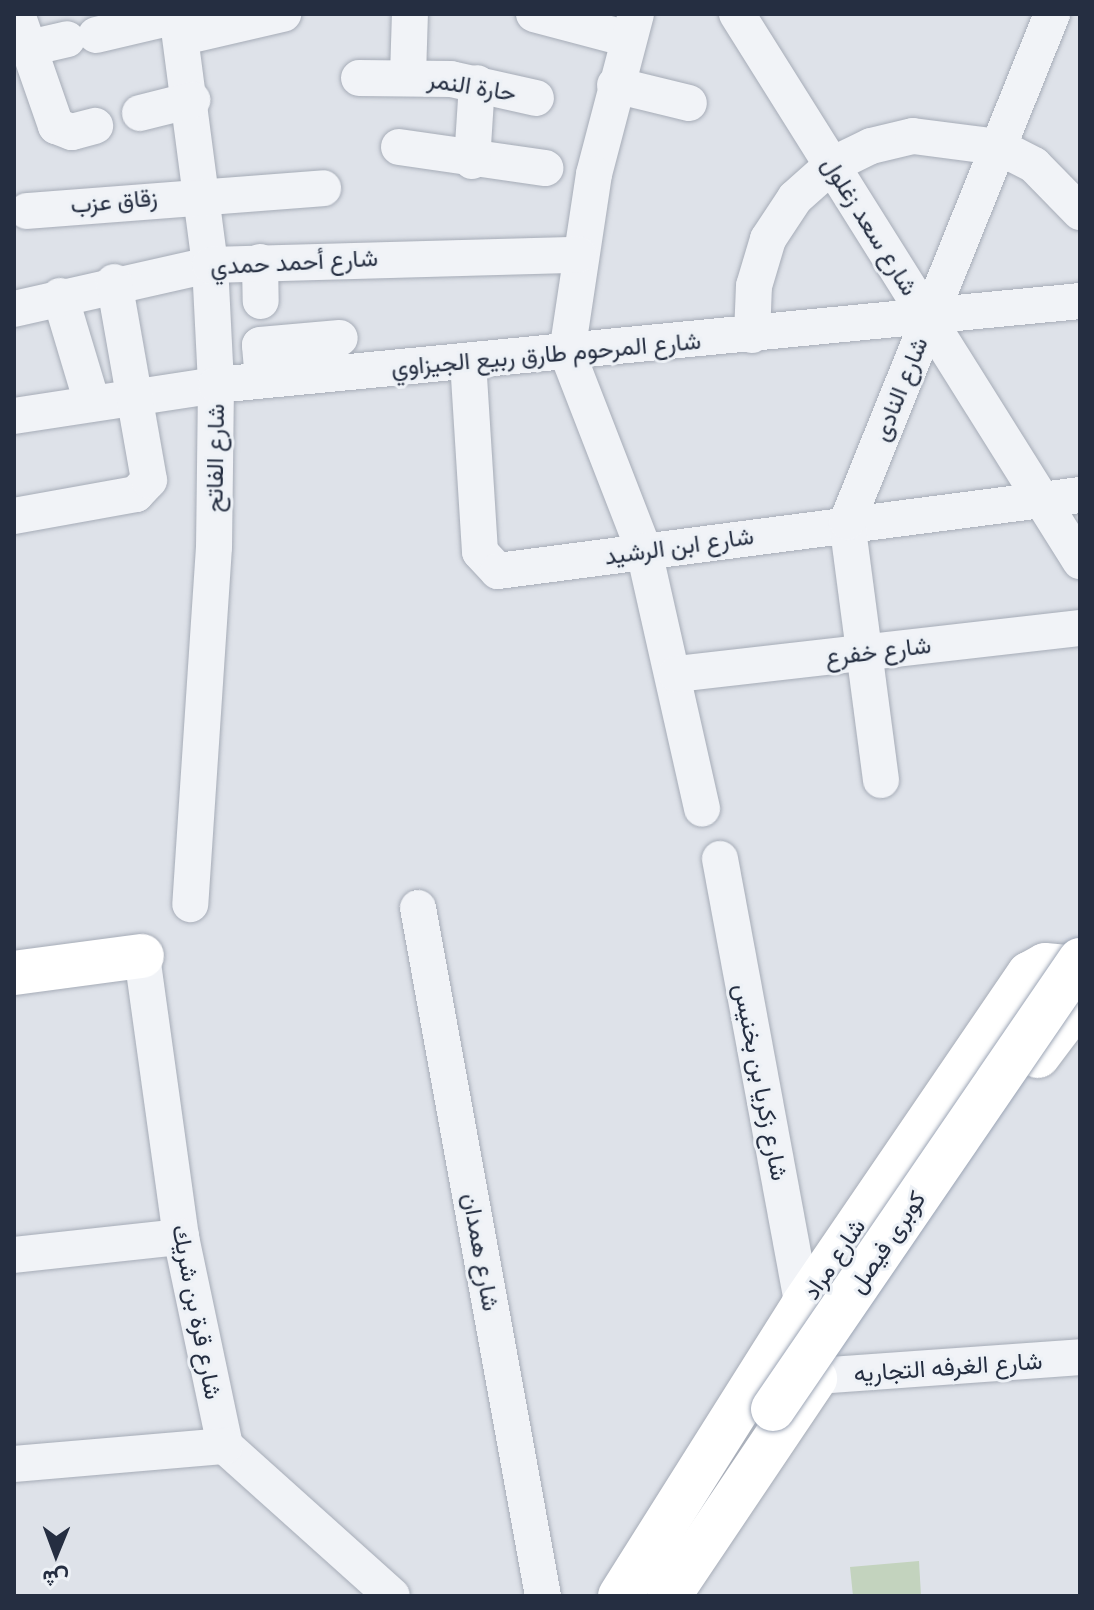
<!DOCTYPE html>
<meta charset="utf-8">
<style>
body{margin:0}
#map{position:relative;width:1094px;height:1610px;overflow:hidden;background:#dee2e9;font-family:Figtree,Vazirmatn,sans-serif}
div>[style]{position:absolute}
.green>*{inset:0;background:#c3d3be}
.roads{filter:drop-shadow(0 0 2px #a6acb7) drop-shadow(0 0 2px #a6acb7)}
.minor>*{height:36px;margin:-18px;padding:0 18px;transform-origin:18px;border-radius:18px;background:#f1f3f7}
.major>*{height:44px;margin:-22px;padding:0 22px;transform-origin:22px;border-radius:22px;background:#fff}
.highway>*{height:44px;margin:-22px;padding:0 22px;transform-origin:22px;border-radius:22px;background:#fff}
.bridges{filter:drop-shadow(0 0 2px #9ca5b5) drop-shadow(0 0 2px #9ca5b5)}
.major-bridge>*{height:44px;margin:-22px;padding:0 22px;transform-origin:22px;border-radius:22px;background:#fff}
span{translate:-50% -50%;white-space:nowrap;text-align:center;line-height:1.15;-webkit-text-stroke:6px #edf1f6;paint-order:stroke}
.street-label{font-size:24px;color:#252e41}
.frame{position:absolute;inset:0;border:16px solid #252e41;pointer-events:none}
.north{position:absolute;left:16px;top:1514px;width:80px;height:80px;-webkit-text-stroke:6px #edf1f6;paint-order:stroke;rotate:181deg;font-size:22px;font-weight:700;line-height:32px;text-align:center;color:#252e41}
.north::after{content:'';display:block;margin:auto;width:28px;height:36px;background:#252e41;clip-path:polygon(50% 0,100% 100%,50% 72%,0 100%)}
</style>
<div id="map">
<div class="green">
<i style="clip-path:polygon(919px 1561px,921px 1596px,853px 1596px,850px 1567px)"></i>
</div>
<div class="roads">
<div class="minor">
<i style="left:17px;top:14px;width:119px;rotate:70.8deg"></i>
<i style="left:56px;top:126px;width:17px;rotate:21deg"></i>
<i style="left:72px;top:132px;width:24px;rotate:-15deg"></i>
<i style="left:177px;top:14px;width:253px;rotate:82.5deg"></i>
<i style="left:210px;top:265px;width:120px;rotate:87.1deg"></i>
<i style="left:216px;top:385px;width:162px;rotate:90.7deg"></i>
<i style="left:214px;top:547px;width:358px;rotate:93.8deg"></i>
<i style="left:534px;top:14px;width:97px;rotate:14.9deg"></i>
<i style="left:636px;top:14px;width:165px;rotate:104.7deg"></i>
<i style="left:594px;top:174px;width:180px;rotate:98.6deg"></i>
<i style="left:567px;top:352px;width:213px;rotate:68.8deg"></i>
<i style="left:644px;top:551px;width:264px;rotate:77.3deg"></i>
<i style="left:737px;top:14px;width:646px;rotate:57.91deg"></i>
<i style="left:96px;top:35px;width:83px;rotate:-13.2deg"></i>
<i style="left:183px;top:37px;width:103px;rotate:-13deg"></i>
<i style="left:29px;top:48px;width:39px;rotate:-13deg"></i>
<i style="left:408px;top:76px;width:62px;rotate:-88.2deg"></i>
<i style="left:359px;top:78px;width:92px;rotate:0.6deg"></i>
<i style="left:451px;top:79px;width:87px;rotate:12.6deg"></i>
<i style="left:615px;top:85px;width:76px;rotate:13.7deg"></i>
<i style="left:140px;top:113px;width:54px;rotate:-14deg"></i>
<i style="left:399px;top:147px;width:148px;rotate:8.2deg"></i>
<i style="left:472px;top:161px;width:78px;rotate:-86.3deg"></i>
<i style="left:27px;top:211px;width:297px;rotate:-4.4deg"></i>
<i style="left:260px;top:262px;width:39px;rotate:89deg"></i>
<i style="left:60px;top:296px;width:112px;rotate:73.3deg"></i>
<i style="left:14px;top:309px;width:201px;rotate:-12.7deg"></i>
<i style="left:210px;top:265px;width:369px;rotate:-1.6deg"></i>
<i style="left:752px;top:335px;width:49px;rotate:-87.7deg"></i>
<i style="left:754px;top:286px;width:49px;rotate:-73.4deg"></i>
<i style="left:768px;top:239px;width:49px;rotate:-56.6deg"></i>
<i style="left:795px;top:198px;width:50px;rotate:-41.7deg"></i>
<i style="left:832px;top:165px;width:43px;rotate:-26deg"></i>
<i style="left:871px;top:146px;width:43px;rotate:-13.4deg"></i>
<i style="left:913px;top:136px;width:87px;rotate:7.3deg"></i>
<i style="left:999px;top:147px;width:39px;rotate:27deg"></i>
<i style="left:1034px;top:165px;width:66px;rotate:45.6deg"></i>
<i style="left:468px;top:361px;width:191px;rotate:86.4deg"></i>
<i style="left:480px;top:552px;width:26px;rotate:47deg"></i>
<i style="left:498px;top:571px;width:587px;rotate:-7.44deg"></i>
<i style="left:263px;top:380px;width:35px;rotate:-95deg"></i>
<i style="left:260px;top:345px;width:80px;rotate:-5deg"></i>
<i style="left:14px;top:416px;width:204px;rotate:-8.7deg"></i>
<i style="left:216px;top:385px;width:868px;rotate:-5.55deg"></i>
<i style="left:14px;top:516px;width:124px;rotate:-10.2deg"></i>
<i style="left:136px;top:494px;width:19px;rotate:-47deg"></i>
<i style="left:149px;top:480px;width:201px;rotate:-100deg"></i>
<i style="left:676px;top:674px;width:407px;rotate:-6.5deg"></i>
<i style="left:881px;top:780px;width:260px;rotate:-97.5deg"></i>
<i style="left:847px;top:522px;width:548px;rotate:-68.02deg"></i>
<i style="left:720px;top:859px;width:454px;rotate:79.5deg"></i>
<i style="left:418px;top:908px;width:699px;rotate:79.7deg"></i>
<i style="left:142px;top:956px;width:284px;rotate:82.1deg"></i>
<i style="left:181px;top:1237px;width:214px;rotate:78.1deg"></i>
<i style="left:225px;top:1446px;width:224px;rotate:41.9deg"></i>
<i style="left:14px;top:1255px;width:168px;rotate:-6.2deg"></i>
<i style="left:817px;top:1376px;width:264px;rotate:-4.1deg"></i>
<i style="left:14px;top:1464px;width:212px;rotate:-4.9deg"></i>
</div>
<div class="major">
<i style="left:1038px;top:1056px;width:70px;rotate:-53.1deg"></i>
<i style="left:620px;top:1596px;width:344px;rotate:-57.8deg"></i>
<i style="left:803px;top:1305px;width:401px;rotate:-55.7deg"></i>
<i style="left:1029px;top:974px;width:18px;rotate:-29deg"></i>
<i style="left:1045px;top:965px;width:35px;rotate:5deg"></i>
<i style="left:669px;top:1596px;width:262px;rotate:-56.1deg"></i>
</div>
<div class="highway">
<i style="left:14px;top:973px;width:129px;rotate:-7.6deg"></i>
</div>
</div>
<div class="bridges">
<div class="major-bridge">
<i style="left:773px;top:1409px;width:544px;rotate:-55.64deg"></i>
</div>
</div>
<div class="street-label">
<span style="left:472px;top:86px;rotate:9deg">حارة النمر</span>
<span style="left:114px;top:201px;rotate:-5deg">زقاق عزب</span>
<span style="left:870px;top:226px;rotate:58deg">شارع سعد زغلول</span>
<span style="left:294px;top:262px;rotate:-3deg">شارع أحمد حمدي</span>
<span style="left:546px;top:354px;rotate:-5deg">شارع المرحوم طارق ربيع الجيزاوي</span>
<span style="left:900px;top:389px;rotate:-68deg">شارع النادى</span>
<span style="left:215px;top:458px;rotate:-89deg">شارع الفاتح</span>
<span style="left:679px;top:546px;rotate:-8deg">شارع ابن الرشيد</span>
<span style="left:878px;top:651px;rotate:-7deg">شارع خفرع</span>
<span style="left:761px;top:1082px;rotate:79deg">شارع زكريا بن بخنيس</span>
<span style="left:887px;top:1242px;rotate:-56deg">كوبرى فيصل</span>
<span style="left:481px;top:1252px;rotate:80deg">شارع همدان</span>
<span style="left:834px;top:1259px;rotate:-56deg">شارع مراد</span>
<span style="left:197px;top:1312px;rotate:79deg">شارع قرة بن شريك</span>
<span style="left:948px;top:1367px;rotate:-4deg">شارع الغرفه التجاريه</span>
</div>
<div class="frame"></div>
<div class="north">ش</div>
</div>
